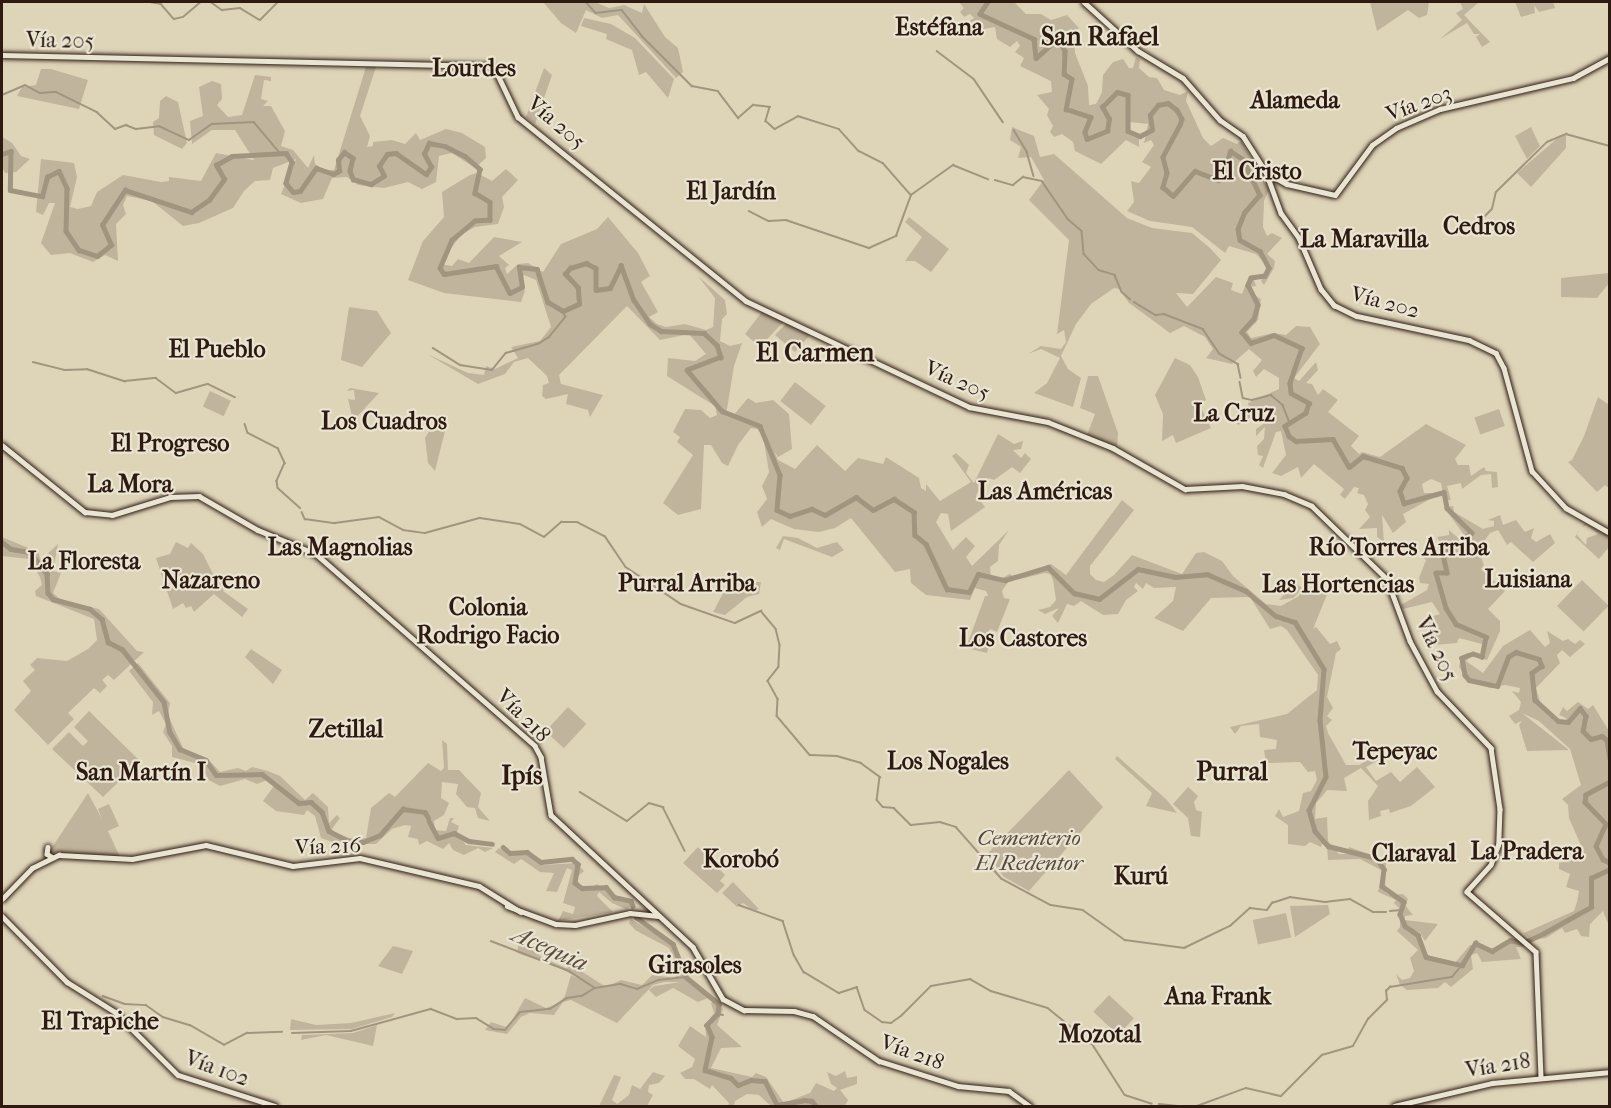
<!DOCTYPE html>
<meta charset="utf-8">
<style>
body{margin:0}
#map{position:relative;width:1611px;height:1108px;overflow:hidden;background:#ded5b9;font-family:"IM FELL French Canon",serif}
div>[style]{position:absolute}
.green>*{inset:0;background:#c0b59c;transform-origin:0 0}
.stream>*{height:1.5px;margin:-0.75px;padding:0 0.75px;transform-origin:0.75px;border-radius:0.75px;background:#a29580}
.river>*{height:4.5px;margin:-2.25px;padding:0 2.25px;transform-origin:2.25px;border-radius:2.25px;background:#a29580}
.roads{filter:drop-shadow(0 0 2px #2d1a11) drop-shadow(0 0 2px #2d1a11)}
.secondary>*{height:4.5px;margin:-2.25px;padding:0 2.25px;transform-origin:2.25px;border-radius:2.25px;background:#eae4d2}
span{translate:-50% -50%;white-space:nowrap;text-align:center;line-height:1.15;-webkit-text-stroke:4.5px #eae4d2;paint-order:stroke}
.street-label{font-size:22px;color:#2d1a11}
.park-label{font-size:22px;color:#59483b;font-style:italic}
.neighbourhood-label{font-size:24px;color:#2d1a11;font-weight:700}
.water-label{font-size:24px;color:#5c4b3d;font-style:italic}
.quarter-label{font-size:26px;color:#2d1a11;font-weight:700}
.frame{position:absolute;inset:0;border:3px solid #2d1a11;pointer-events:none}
</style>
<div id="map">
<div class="green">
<i style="clip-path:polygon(543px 2px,595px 2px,609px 8px,624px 5px,642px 13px,644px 4px,665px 37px,678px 48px,683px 72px,676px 78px,618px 15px,602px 18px,586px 10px,576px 33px,561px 23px)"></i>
<i style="clip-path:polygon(959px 2px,1014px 2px,1026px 14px,1041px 14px,1051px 20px,1067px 15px,1079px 28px,1074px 32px,1075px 53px,1088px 86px,1089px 105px,1096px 104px,1102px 92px,1103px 75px,1113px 62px,1123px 59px,1129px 68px,1133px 68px,1136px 57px,1140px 60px,1139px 68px,1149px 77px,1157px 78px,1164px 90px,1180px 95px,1188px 91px,1186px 101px,1203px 138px,1211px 146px,1223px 138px,1237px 144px,1241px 141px,1269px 190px,1264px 201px,1263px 227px,1267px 236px,1272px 233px,1282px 238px,1267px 254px,1275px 261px,1274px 268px,1264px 285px,1261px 281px,1269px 268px,1256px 254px,1229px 246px,1225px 253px,1192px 227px,1150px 221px,1127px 211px,1134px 202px,1131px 181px,1139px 183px,1151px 167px,1142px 162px,1154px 145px,1151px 140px,1144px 143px,1148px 124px,1130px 122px,1129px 132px,1139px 136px,1139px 147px,1126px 140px,1101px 164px,1075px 151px,1073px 142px,1062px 134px,1054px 137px,1050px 132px,1053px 126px,1047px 115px,1049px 109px,1037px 95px,1052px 92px,1051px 81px,1020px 66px,1024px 58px,1015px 52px,1020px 46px,1017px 41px,1010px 47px,997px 39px,995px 27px,978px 30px,966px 23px,974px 18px,970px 14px,964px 17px,960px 12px,964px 8px)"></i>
<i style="clip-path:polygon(1370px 2px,1429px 2px,1427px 15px,1419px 18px,1408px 10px,1377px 31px)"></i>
<i style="clip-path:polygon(1460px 2px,1478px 3px,1464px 15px,1490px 42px,1482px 47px,1476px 37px,1480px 34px,1474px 34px,1467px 23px,1440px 39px,1462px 20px,1456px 13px,1463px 9px)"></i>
<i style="clip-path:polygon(1515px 2px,1553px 2px,1555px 8px,1539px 12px,1534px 5px,1535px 13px,1521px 17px)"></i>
<i style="clip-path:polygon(584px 18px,611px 24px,635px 38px,674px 79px,668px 98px,646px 72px,639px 75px,632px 50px,606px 39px,607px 34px,581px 26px)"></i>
<i style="clip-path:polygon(366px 67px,376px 67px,360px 116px,370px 136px,367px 147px,373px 146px,373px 142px,392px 140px,405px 144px,416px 133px,420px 140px,446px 129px,462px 133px,485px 147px,486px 158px,475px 168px,452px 153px,439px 156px,436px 182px,422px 189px,408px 182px,384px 188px,358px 185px,347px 177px,332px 178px,323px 199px,301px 203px,281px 194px,296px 159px,273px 168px,270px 180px,255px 181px,244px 191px,233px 208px,199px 223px,183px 226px,152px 201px,127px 196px,123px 205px,126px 214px,116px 224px,118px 261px,105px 255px,93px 262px,70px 253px,51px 255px,41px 243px,55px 203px,49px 203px,43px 215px,36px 212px,41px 159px,74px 163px,77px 177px,70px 207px,78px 209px,91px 206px,97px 192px,123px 175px,161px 182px,169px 181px,169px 177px,201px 181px,216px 153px,254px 160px,235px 130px,212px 130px,192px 144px,190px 121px,203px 116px,199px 87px,212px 81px,221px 84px,222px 99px,217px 105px,228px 117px,242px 115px,255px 75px,271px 77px,271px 81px,264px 80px,261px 99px,268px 101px,263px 106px,271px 106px,285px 131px,281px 146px,293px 150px,308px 168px,314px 155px,315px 164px,322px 170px,334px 170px)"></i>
<i style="clip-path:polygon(544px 68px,552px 75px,535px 124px,526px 117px)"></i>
<i style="clip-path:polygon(41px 69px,51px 69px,88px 80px,79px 109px,17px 96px,22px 87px,36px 85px)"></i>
<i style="clip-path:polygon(166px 96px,178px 102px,187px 143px,182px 149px,154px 135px,153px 122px,159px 118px,160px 101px)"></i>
<i style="clip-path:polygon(1012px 127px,1034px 136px,1040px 157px,1054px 154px,1127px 218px,1152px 228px,1192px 233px,1210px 248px,1221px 260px,1193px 294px,1176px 293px,1187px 307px,1216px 277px,1233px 283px,1231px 290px,1242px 294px,1247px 281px,1254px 279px,1256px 286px,1250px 287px,1251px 293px,1261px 299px,1258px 320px,1247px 332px,1251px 338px,1273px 333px,1286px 335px,1296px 326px,1310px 327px,1320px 344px,1294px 378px,1299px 381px,1316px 362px,1318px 370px,1306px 383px,1312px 384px,1318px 395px,1323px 389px,1338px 400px,1328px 412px,1359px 436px,1351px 446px,1359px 454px,1362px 452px,1380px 457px,1426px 424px,1466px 445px,1455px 459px,1458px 465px,1469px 465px,1471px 476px,1484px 467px,1486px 471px,1497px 472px,1498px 487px,1492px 488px,1491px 474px,1481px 475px,1462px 489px,1461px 483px,1447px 486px,1451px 500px,1444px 501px,1441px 483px,1431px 479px,1422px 484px,1424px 493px,1433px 493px,1434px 497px,1403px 514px,1406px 522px,1393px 533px,1382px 515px,1384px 542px,1377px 537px,1377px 528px,1359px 529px,1370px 517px,1365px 510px,1368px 504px,1364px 495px,1357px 493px,1359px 488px,1354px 487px,1345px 499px,1340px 495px,1344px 489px,1314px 464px,1301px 478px,1298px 467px,1281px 476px,1272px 473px,1286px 455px,1281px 431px,1276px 432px,1263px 468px,1259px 465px,1263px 456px,1258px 455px,1257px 446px,1264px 439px,1265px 427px,1256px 436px,1256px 429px,1275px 416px,1268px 407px,1238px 425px,1236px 421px,1250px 412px,1248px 403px,1279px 389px,1279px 378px,1264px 369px,1256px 377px,1253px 371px,1262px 360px,1249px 349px,1232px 364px,1206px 358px,1213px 349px,1205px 337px,1184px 326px,1170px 333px,1129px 303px,1119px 289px,1114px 288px,1091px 304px,1076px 324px,1061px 356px,1068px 369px,1081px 378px,1073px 407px,1034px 393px,1047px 383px,1060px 358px,1041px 349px,1028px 354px,1041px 346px,1061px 349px,1066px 342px,1064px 330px,1057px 334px,1069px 240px,1029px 200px,1044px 180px,1031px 157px,1018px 158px,1021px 147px,1010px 140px)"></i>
<i style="clip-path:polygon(1531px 127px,1540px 146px,1527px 159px,1515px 136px)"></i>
<i style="clip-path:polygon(1561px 135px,1566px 135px,1566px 148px,1531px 187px,1517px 173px)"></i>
<i style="clip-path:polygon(2px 137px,12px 143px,21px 156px,30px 159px,16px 172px,5px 173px,2px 167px)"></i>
<i style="clip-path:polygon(506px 169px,518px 180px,502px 197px,504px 207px,498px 224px,475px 227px,462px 234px,439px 264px,452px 266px,458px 259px,469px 263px,494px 237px,522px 242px,499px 256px,509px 265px,505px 268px,507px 274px,518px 264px,528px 263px,543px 272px,561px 244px,597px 229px,608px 217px,638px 253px,650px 276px,641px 282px,658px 312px,649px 317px,657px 324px,666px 327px,685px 324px,706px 330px,713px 327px,715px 298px,698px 276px,725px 300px,727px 314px,722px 319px,720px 341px,730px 346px,742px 343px,734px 366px,726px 415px,732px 417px,748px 398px,756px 403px,773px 400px,789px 414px,792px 449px,778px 457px,774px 451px,778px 460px,795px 469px,817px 445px,845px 471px,858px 458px,883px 464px,886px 457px,919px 478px,921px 488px,926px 491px,926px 484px,940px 501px,971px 482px,952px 456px,956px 453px,969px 465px,966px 473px,974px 483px,998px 434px,1014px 444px,1023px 441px,1021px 449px,1013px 450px,1021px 458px,1025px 453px,1031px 459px,1020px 473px,1012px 467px,994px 480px,989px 478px,976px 495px,985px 507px,951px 531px,948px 514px,941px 513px,936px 522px,953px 550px,966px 537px,975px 546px,966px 557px,972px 566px,1009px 530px,999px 545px,998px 561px,990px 567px,991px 578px,996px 581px,1010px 574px,1016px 579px,1051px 564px,1066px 575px,1122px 500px,1134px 510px,1090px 566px,1090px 574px,1096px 580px,1104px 582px,1114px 575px,1132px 555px,1182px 574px,1196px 553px,1204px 552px,1222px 561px,1233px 576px,1266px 604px,1281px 606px,1299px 596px,1302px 589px,1293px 598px,1279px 600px,1295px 583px,1308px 592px,1316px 589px,1311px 582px,1315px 577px,1328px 592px,1313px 629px,1316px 627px,1330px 644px,1337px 641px,1341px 649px,1336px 653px,1327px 697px,1333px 708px,1327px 716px,1332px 720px,1326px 726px,1328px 733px,1346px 765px,1359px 765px,1380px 753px,1383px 758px,1366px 767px,1376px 781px,1391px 772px,1400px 782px,1417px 767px,1435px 787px,1411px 806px,1390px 813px,1389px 809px,1380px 811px,1381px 816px,1369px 820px,1368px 801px,1378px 786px,1361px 768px,1344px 778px,1347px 791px,1327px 790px,1324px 794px,1316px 803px,1315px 819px,1327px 817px,1328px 841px,1339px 854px,1347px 854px,1349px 847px,1386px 860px,1385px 892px,1389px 895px,1403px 894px,1408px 899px,1405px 905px,1413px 915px,1405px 916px,1404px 921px,1406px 926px,1405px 920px,1438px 924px,1425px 941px,1420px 933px,1411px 929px,1428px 955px,1454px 964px,1470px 945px,1492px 949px,1512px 940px,1525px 947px,1516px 947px,1521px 959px,1482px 962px,1477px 953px,1471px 955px,1473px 969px,1451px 987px,1445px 982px,1438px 988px,1407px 990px,1400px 985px,1396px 974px,1402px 980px,1410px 978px,1414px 971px,1410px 958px,1418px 950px,1397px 931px,1400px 927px,1400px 909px,1394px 903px,1396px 900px,1378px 892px,1383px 871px,1360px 859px,1328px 860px,1327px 846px,1322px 844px,1321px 847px,1310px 842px,1305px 846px,1288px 844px,1288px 825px,1275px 816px,1279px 809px,1283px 817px,1299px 811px,1303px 793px,1311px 791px,1317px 780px,1315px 771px,1308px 772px,1300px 762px,1266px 763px,1264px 750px,1276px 749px,1277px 740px,1260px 737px,1259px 724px,1241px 726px,1235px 734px,1230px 727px,1287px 714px,1317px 690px,1318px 675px,1287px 630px,1281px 626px,1270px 629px,1250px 597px,1211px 598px,1183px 631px,1154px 618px,1173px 601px,1176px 587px,1154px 588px,1146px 583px,1143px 589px,1136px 583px,1134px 587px,1138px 591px,1126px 600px,1118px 614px,1103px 615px,1081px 601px,1074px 606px,1067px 604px,1058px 623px,1052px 616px,1059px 608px,1045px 614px,1038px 610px,1050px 607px,1056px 600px,1053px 580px,1050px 574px,1045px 573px,1008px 582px,1002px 591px,1004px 598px,1010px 599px,997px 632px,990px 629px,985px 643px,989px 645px,987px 653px,966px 648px,985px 596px,988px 596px,986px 591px,975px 588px,970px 600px,926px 595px,911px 583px,910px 569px,895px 572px,851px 518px,835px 528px,819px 532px,794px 529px,771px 519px,762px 527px,757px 512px,767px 499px,762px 486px,769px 472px,763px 436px,757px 429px,751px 428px,738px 445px,728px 466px,722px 463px,711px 445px,704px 445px,701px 509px,678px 515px,663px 503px,693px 455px,677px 442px,680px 437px,673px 432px,685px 409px,701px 410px,710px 418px,717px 415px,715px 406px,667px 376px,668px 358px,695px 361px,706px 354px,689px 334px,660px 340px,627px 306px,559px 375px,561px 384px,603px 395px,590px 417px,588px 410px,566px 404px,568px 394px,546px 399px,542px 396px,543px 385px,549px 383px,547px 376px,528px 358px,514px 362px,505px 374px,478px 384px,427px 354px,468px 373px,484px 375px,486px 366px,495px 369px,518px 358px,511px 347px,540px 341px,551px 327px,536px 280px,524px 275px,521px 281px,525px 291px,521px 302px,444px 293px,408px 280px,423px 241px,444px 217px,442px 192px,470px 175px,477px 173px,492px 181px)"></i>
<i style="clip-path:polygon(909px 217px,949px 249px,931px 272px,915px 261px,905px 261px,922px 237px,905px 222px)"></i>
<i style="clip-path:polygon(1609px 273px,1609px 283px,1597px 298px,1561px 297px,1561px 278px)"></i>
<i style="clip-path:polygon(349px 307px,377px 311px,391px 333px,362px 367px,341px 360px)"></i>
<i style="clip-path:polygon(762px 312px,783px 322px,760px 347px,745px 334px)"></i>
<i style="clip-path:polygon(787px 323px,810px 335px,795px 352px,775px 335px)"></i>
<i style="clip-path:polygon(1175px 358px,1190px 365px,1198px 377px,1206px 400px,1199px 404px,1211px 428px,1176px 443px,1173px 435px,1162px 441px,1163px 414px,1155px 395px)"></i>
<i style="clip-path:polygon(1088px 376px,1098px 376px,1118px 433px,1117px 447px,1087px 435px,1095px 414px,1080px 408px)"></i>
<i style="left:795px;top:382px;width:39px;height:24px;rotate:38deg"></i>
<i style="clip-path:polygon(350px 388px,379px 393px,353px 421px,348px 399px,355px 400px,354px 390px,347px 391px)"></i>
<i style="left:210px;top:391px;width:23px;height:17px;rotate:25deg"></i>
<i style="clip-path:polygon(1598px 397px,1609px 405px,1610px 489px,1605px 485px,1597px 492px,1568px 462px,1572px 460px,1584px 436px)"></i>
<i style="left:1499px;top:409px;width:18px;height:26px;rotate:71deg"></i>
<i style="clip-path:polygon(433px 425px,446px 427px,435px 471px,428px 463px,425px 438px)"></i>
<i style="clip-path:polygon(1453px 506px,1454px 512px,1483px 529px,1494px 526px,1494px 521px,1488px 520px,1500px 515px,1503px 525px,1516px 520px,1525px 532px,1534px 528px,1531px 538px,1536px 542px,1550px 534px,1555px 543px,1533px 562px,1511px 542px,1507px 545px,1498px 530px,1490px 533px,1478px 550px,1484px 565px,1481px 569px,1505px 591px,1488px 609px,1500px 621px,1500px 631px,1487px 660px,1472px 655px,1466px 661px,1483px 673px,1503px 646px,1530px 630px,1545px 647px,1550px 643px,1547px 631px,1563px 641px,1568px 639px,1575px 644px,1580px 640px,1585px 644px,1570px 657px,1562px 650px,1557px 655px,1560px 663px,1536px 688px,1540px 701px,1558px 723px,1566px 724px,1566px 718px,1559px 715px,1563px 707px,1567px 711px,1578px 702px,1588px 709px,1593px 705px,1609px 731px,1609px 926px,1603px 911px,1590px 924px,1589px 937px,1581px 936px,1577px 929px,1565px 933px,1562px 928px,1546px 938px,1531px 940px,1524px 933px,1574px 911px,1577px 902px,1579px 891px,1566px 887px,1570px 874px,1559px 869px,1559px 863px,1576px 859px,1575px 853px,1583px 850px,1569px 818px,1568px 805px,1562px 799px,1581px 785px,1570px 749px,1539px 721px,1522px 713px,1569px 750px,1527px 751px,1519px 725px,1522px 721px,1515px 724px,1509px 716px,1519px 710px,1521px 702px,1512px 691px,1519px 693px,1520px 688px,1505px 685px,1490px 688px,1469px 682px,1459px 667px,1461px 658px,1467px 653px,1481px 655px,1486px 645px,1459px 638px,1457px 643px,1434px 645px,1424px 619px,1440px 614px,1432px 602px,1403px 609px,1401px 605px,1427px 590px,1429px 584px,1420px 583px,1419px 578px,1426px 560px,1420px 555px,1434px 556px,1441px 544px,1437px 537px,1449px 535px,1449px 530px,1465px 544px,1469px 542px,1444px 507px)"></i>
<i style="clip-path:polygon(1585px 523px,1609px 535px,1609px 547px,1599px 559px,1575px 537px,1580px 529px,1577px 535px,1586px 545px,1587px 538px,1598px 534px,1586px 525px,1582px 527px)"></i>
<i style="clip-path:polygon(783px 536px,798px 538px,817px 548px,837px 542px,844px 550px,832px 557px,784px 539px,780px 550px,776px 548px)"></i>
<i style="clip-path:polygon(2px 537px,38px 552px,41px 560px,58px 544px,53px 571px,61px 573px,53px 593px,61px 600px,99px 609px,137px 651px,144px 652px,114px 680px,108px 675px,102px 680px,107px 686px,100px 693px,94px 688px,68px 713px,74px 719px,48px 745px,14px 710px,31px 691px,23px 681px,35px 670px,30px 665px,37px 658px,67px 661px,88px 649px,97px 640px,94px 619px,36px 596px,35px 591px,42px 585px,40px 577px,29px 559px,2px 556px)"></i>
<i style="clip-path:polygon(176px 542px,188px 548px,191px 543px,203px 554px,214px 576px,225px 587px,223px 591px,248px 609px,242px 617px,214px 594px,194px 612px,191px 606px,186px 608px,183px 603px,173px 609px,156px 558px,170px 554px)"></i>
<i style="left:1582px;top:580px;width:37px;height:36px;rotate:44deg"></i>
<i style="clip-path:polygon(729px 582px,761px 582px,759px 594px,747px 597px,725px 615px,713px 612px)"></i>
<i style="clip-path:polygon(251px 649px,282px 670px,273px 684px,245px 657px)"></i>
<i style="clip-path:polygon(138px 663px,170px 703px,168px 715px,184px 750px,207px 758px,220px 772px,238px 768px,246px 771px,252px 767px,268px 771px,280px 776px,305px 800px,313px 793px,328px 807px,329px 823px,337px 815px,340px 818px,332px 829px,334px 832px,349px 838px,366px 838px,371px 808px,389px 793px,395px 797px,428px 763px,441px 771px,444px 768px,442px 740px,447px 744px,448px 770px,459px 770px,481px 793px,478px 807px,490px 821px,478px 818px,475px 808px,467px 807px,456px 794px,458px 784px,442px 782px,441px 798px,449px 803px,444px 815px,434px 821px,435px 830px,446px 831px,450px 818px,454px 818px,451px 822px,459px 826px,457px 832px,466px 845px,493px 848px,485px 852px,478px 848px,464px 855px,453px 850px,449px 843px,443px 849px,427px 841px,419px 845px,418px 839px,408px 837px,411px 826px,405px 825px,392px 829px,376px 844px,338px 844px,321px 838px,315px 816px,307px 810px,304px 815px,276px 811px,263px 801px,274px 786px,267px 780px,257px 784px,245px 779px,220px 786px,209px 780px,199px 764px,172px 757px,172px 746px,163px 732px,166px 724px,159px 711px,152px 715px,153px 702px,129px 671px)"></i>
<i style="left:568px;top:707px;width:25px;height:33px;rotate:43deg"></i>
<i style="clip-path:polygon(89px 711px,140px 761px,103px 797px,52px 749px,69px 732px,83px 746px,88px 741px,74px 727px)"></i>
<i style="clip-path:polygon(1117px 756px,1167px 800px,1177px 813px,1146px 806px,1152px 793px,1115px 759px)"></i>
<i style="clip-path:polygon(1069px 770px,1103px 807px,1029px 891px,1004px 877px,986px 855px)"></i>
<i style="clip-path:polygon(1188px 787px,1198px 796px,1194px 802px,1196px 810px,1202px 812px,1200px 837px,1191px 836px,1188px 818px,1173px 804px)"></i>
<i style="clip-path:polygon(88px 793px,102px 819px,98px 809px,109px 804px,119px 826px,108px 831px,120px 857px,49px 852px)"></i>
<i style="clip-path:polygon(698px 847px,725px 875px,720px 881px,725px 885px,717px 893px,683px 863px)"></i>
<i style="clip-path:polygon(499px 848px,509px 855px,521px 851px,542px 865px,577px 863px,584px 871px,576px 878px,584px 891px,597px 884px,622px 902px,630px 902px,631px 906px,626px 909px,612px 903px,599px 892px,597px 896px,613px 912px,558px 921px,563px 911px,573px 914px,575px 907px,563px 903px,572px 870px,567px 868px,557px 892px,546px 891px,554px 873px,540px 872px,521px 859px,514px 864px,495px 852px)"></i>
<i style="clip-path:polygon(733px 882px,759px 909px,754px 911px,743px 903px,737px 907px,722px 893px)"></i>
<i style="clip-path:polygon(1328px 905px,1330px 914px,1295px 937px,1290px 906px)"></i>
<i style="left:1286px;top:913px;width:25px;height:34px;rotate:78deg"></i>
<i style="clip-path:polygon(631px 919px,673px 944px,687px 977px,713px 996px,698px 1002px,673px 988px,656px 997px,649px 990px,654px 986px,681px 982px,664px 982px,653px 985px,617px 1023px,571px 1000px,563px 1002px,554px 1015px,530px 1013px,521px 1017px,507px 1034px,485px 1030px,491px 1022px,506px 1027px,510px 1024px,525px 998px,546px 1008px,559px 1003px,565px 996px,571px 975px,588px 983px,558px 967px,517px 953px,519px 941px,543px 958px,566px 968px,573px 966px,606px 987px,621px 980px,642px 985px,652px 975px,675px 978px,679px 968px,669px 948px,635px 930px,629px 923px)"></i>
<i style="clip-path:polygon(393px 946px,413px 951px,402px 974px,378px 966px)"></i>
<i style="left:1109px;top:995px;width:34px;height:23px;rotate:43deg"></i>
<i style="clip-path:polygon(716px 999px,723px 1009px,717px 1025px,742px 1047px,721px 1048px,711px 1068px,752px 1077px,756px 1073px,766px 1077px,784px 1103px,810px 1093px,816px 1083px,834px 1091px,837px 1088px,831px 1084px,827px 1072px,836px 1076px,845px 1071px,847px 1078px,857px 1076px,857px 1084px,840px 1090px,848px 1100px,845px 1106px,771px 1106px,759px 1095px,747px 1094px,735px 1101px,734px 1106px,728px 1106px,729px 1103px,712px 1085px,710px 1089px,694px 1079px,685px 1079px,680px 1073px,692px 1067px,695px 1059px,678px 1046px,690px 1026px,706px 1037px,705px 1025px,714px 1013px,711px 1003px)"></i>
<i style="clip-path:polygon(395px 1013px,392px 1017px,352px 1029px,290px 1030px,291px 1019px,316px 1025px,351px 1023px)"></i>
<i style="clip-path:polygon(377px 1025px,373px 1046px,326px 1035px,301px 1040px,302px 1035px,353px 1033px)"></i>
<i style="clip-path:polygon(653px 1072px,665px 1076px,659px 1083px,649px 1085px,648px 1092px,653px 1095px,647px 1106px,599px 1106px,614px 1075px,621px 1077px,612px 1100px,617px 1104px,629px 1095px,632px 1085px,640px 1089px)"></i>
</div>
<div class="stream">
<i style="left:150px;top:2px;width:11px;rotate:10deg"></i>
<i style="left:161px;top:4px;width:20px;rotate:49deg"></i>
<i style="left:174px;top:19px;width:9px;rotate:-13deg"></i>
<i style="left:183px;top:17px;width:23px;rotate:-40deg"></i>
<i style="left:211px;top:2px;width:14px;rotate:36deg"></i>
<i style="left:222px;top:10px;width:18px;rotate:-6deg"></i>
<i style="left:240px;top:8px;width:23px;rotate:31deg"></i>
<i style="left:260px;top:20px;width:25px;rotate:-45deg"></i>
<i style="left:586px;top:2px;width:15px;rotate:48deg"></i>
<i style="left:596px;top:13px;width:26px;rotate:-7deg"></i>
<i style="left:622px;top:10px;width:33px;rotate:52deg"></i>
<i style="left:642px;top:36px;width:71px;rotate:45deg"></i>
<i style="left:692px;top:86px;width:26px;rotate:11deg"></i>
<i style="left:718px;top:91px;width:34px;rotate:53deg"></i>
<i style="left:738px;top:118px;width:20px;rotate:-41deg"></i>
<i style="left:753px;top:105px;width:10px;rotate:6deg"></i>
<i style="left:763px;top:106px;width:7px;rotate:8deg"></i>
<i style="left:770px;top:107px;width:15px;rotate:106deg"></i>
<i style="left:766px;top:121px;width:12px;rotate:42deg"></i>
<i style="left:775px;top:129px;width:26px;rotate:-29deg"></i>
<i style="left:798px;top:116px;width:43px;rotate:17.6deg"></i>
<i style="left:839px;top:129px;width:30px;rotate:48deg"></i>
<i style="left:859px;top:151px;width:27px;rotate:27deg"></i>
<i style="left:883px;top:163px;width:43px;rotate:48.8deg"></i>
<i style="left:911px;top:195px;width:52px;rotate:-35.5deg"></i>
<i style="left:953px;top:165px;width:38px;rotate:22deg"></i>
<i style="left:937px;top:51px;width:46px;rotate:37.1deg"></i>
<i style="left:974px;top:79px;width:52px;rotate:56deg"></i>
<i style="left:2px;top:95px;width:25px;rotate:-23deg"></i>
<i style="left:25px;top:85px;width:17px;rotate:28deg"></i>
<i style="left:40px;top:93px;width:16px;rotate:-4deg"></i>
<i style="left:56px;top:92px;width:46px;rotate:26deg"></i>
<i style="left:97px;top:112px;width:25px;rotate:43deg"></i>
<i style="left:115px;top:129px;width:12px;rotate:-20deg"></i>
<i style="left:126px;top:125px;width:11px;rotate:22deg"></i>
<i style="left:136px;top:129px;width:23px;rotate:-7deg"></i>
<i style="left:159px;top:126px;width:33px;rotate:25deg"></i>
<i style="left:189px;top:140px;width:28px;rotate:-35deg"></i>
<i style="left:212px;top:124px;width:42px;rotate:-2.7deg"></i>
<i style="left:254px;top:122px;width:39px;rotate:50deg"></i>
<i style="left:1014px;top:130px;width:26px;rotate:59deg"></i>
<i style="left:1027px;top:152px;width:25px;rotate:74deg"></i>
<i style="left:995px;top:180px;width:19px;rotate:16deg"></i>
<i style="left:1013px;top:185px;width:13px;rotate:-39deg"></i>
<i style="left:1023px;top:177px;width:19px;rotate:12deg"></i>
<i style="left:1042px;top:181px;width:46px;rotate:55.6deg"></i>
<i style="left:1068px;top:219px;width:18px;rotate:41deg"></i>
<i style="left:1082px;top:231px;width:23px;rotate:85deg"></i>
<i style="left:1084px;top:254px;width:22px;rotate:47deg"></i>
<i style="left:1099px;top:270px;width:17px;rotate:17deg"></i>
<i style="left:1115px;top:275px;width:18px;rotate:68deg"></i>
<i style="left:1122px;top:292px;width:11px;rotate:41deg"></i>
<i style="left:749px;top:211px;width:22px;rotate:27deg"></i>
<i style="left:769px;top:221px;width:17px;rotate:-3deg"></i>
<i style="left:786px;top:220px;width:88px;rotate:18.6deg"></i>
<i style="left:869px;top:248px;width:30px;rotate:-24deg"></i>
<i style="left:896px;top:236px;width:44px;rotate:-69.9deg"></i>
<i style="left:1484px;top:217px;width:11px;rotate:-45deg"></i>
<i style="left:1492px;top:209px;width:17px;rotate:-77deg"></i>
<i style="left:1496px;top:192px;width:71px;rotate:-44.4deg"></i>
<i style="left:1547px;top:142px;width:21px;rotate:-23deg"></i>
<i style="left:1566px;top:134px;width:46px;rotate:15.3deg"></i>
<i style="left:1134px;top:302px;width:26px;rotate:31deg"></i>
<i style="left:1156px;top:315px;width:8px;rotate:-7deg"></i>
<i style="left:1164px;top:314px;width:42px;rotate:21deg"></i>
<i style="left:1203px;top:329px;width:30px;rotate:56deg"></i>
<i style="left:1220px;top:354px;width:21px;rotate:29deg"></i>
<i style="left:1238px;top:364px;width:14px;rotate:78deg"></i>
<i style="left:433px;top:348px;width:32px;rotate:32deg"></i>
<i style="left:460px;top:365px;width:32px;rotate:9deg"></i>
<i style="left:492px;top:370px;width:22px;rotate:-51deg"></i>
<i style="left:506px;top:353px;width:33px;rotate:-16deg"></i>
<i style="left:538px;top:344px;width:13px;rotate:-32deg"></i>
<i style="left:549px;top:337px;width:26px;rotate:-51deg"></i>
<i style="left:565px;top:317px;width:6px;rotate:-108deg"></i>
<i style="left:33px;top:362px;width:32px;rotate:14deg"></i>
<i style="left:64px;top:370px;width:23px;rotate:-2deg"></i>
<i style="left:87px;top:369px;width:40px;rotate:18deg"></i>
<i style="left:125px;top:381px;width:31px;rotate:-6deg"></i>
<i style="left:156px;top:378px;width:25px;rotate:37deg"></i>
<i style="left:176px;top:393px;width:33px;rotate:-16deg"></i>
<i style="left:208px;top:384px;width:30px;rotate:26deg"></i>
<i style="left:1240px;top:382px;width:16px;rotate:79deg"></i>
<i style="left:1243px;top:398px;width:9px;rotate:13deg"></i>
<i style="left:1252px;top:400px;width:20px;rotate:-15deg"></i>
<i style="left:1271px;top:395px;width:16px;rotate:40deg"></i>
<i style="left:1283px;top:405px;width:19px;rotate:69deg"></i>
<i style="left:245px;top:424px;width:9px;rotate:72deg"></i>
<i style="left:248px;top:433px;width:34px;rotate:27deg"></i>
<i style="left:278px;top:448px;width:17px;rotate:65deg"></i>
<i style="left:285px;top:463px;width:20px;rotate:114deg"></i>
<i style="left:277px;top:481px;width:7px;rotate:82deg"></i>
<i style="left:278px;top:488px;width:30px;rotate:42deg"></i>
<i style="left:302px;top:512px;width:8px;rotate:67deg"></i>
<i style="left:305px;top:519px;width:30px;rotate:8deg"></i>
<i style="left:335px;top:523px;width:44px;rotate:-7.8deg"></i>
<i style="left:379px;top:517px;width:27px;rotate:28deg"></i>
<i style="left:403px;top:530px;width:22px;rotate:8deg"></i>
<i style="left:425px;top:533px;width:57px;rotate:-15.3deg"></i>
<i style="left:480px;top:518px;width:40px;rotate:8.5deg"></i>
<i style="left:520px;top:524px;width:27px;rotate:28deg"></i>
<i style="left:544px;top:537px;width:23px;rotate:-41deg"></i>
<i style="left:561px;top:522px;width:16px"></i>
<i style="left:577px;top:522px;width:31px;rotate:27deg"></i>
<i style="left:605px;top:536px;width:37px;rotate:56deg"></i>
<i style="left:626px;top:567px;width:66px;rotate:33.9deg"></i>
<i style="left:681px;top:604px;width:57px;rotate:19.4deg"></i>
<i style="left:735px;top:623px;width:29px;rotate:-25deg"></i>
<i style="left:761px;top:611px;width:23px;rotate:50deg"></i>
<i style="left:776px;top:629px;width:16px;rotate:76deg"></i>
<i style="left:780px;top:645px;width:22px;rotate:93deg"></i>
<i style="left:779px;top:667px;width:18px;rotate:128deg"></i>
<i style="left:768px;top:681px;width:21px;rotate:61deg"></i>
<i style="left:778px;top:699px;width:17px;rotate:93deg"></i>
<i style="left:777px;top:716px;width:51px;rotate:49.8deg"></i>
<i style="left:810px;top:755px;width:27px;rotate:2deg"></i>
<i style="left:837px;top:756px;width:25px;rotate:16deg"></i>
<i style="left:861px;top:763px;width:24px;rotate:36deg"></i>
<i style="left:880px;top:777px;width:23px;rotate:97deg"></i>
<i style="left:877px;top:800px;width:9px;rotate:49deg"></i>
<i style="left:883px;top:807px;width:11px;rotate:5deg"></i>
<i style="left:894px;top:808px;width:24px;rotate:45deg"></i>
<i style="left:911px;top:825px;width:29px;rotate:-6deg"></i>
<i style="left:940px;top:822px;width:17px;rotate:17deg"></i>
<i style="left:956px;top:827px;width:69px;rotate:48.5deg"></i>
<i style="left:1002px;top:879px;width:55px;rotate:28deg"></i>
<i style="left:1051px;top:905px;width:32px;rotate:9deg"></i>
<i style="left:1083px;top:910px;width:52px;rotate:35.5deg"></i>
<i style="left:1125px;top:940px;width:60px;rotate:7.7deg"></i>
<i style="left:1184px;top:948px;width:51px;rotate:-25.6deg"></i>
<i style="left:1230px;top:926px;width:27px;rotate:-42deg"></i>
<i style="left:1250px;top:908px;width:17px;rotate:7deg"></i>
<i style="left:1267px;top:910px;width:9px;rotate:-54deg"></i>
<i style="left:1272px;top:903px;width:19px;rotate:-18deg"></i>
<i style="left:1290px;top:897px;width:35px;rotate:8deg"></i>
<i style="left:1325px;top:902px;width:25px;rotate:-7deg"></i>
<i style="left:1350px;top:899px;width:26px;rotate:29deg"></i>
<i style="left:1373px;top:912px;width:13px"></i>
<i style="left:580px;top:792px;width:55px;rotate:31.7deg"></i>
<i style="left:627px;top:821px;width:28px;rotate:-39deg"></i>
<i style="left:649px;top:803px;width:15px;rotate:16deg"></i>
<i style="left:663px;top:807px;width:49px;rotate:63.4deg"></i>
<i style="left:739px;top:905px;width:47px;rotate:20deg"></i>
<i style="left:783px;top:921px;width:36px;rotate:72deg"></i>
<i style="left:794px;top:955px;width:20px;rotate:60deg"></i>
<i style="left:804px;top:972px;width:41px;rotate:31deg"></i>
<i style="left:839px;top:993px;width:19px;rotate:-18deg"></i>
<i style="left:857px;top:987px;width:24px;rotate:71deg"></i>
<i style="left:865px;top:1010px;width:21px;rotate:35deg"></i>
<i style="left:882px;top:1022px;width:9px;rotate:6deg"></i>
<i style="left:891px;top:1023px;width:12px;rotate:-35deg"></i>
<i style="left:901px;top:1016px;width:42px;rotate:-45deg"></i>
<i style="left:931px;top:986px;width:40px;rotate:-10deg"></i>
<i style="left:970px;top:979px;width:24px;rotate:30deg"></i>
<i style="left:991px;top:991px;width:59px;rotate:16.6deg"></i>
<i style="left:1048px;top:1008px;width:58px;rotate:39.4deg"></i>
<i style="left:1093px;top:1045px;width:59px;rotate:57.4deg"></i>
<i style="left:1125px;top:1095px;width:28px;rotate:18deg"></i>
<i style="left:1390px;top:911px;width:11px;rotate:-5deg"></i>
<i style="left:491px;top:941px;width:84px;rotate:21deg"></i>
<i style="left:569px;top:971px;width:31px;rotate:33deg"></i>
<i style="left:103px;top:996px;width:23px;rotate:20deg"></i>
<i style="left:125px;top:1004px;width:21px;rotate:3deg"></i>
<i style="left:146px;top:1005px;width:21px;rotate:35deg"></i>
<i style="left:163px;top:1017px;width:28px;rotate:17deg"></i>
<i style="left:190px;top:1025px;width:39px;rotate:30deg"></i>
<i style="left:224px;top:1045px;width:26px;rotate:-28deg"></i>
<i style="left:247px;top:1033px;width:35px;rotate:-2deg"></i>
<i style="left:718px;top:1014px;width:5px;rotate:11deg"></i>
<i style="left:292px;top:1033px;width:59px;rotate:-1.9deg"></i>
<i style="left:351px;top:1031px;width:83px;rotate:-15.4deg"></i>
<i style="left:431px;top:1009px;width:28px;rotate:21deg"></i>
<i style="left:457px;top:1019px;width:19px;rotate:-3deg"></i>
<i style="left:476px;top:1018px;width:21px;rotate:31deg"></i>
<i style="left:494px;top:1029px;width:11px;rotate:5deg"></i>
<i style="left:505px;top:1030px;width:23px;rotate:-50deg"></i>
<i style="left:520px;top:1012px;width:30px;rotate:-6deg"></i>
<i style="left:550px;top:1009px;width:20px;rotate:-33deg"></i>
<i style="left:567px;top:998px;width:15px;rotate:-8deg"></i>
<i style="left:582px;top:996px;width:15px;rotate:-32deg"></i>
<i style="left:595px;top:988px;width:26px;rotate:-9deg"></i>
<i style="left:621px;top:984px;width:17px;rotate:17deg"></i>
<i style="left:637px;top:989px;width:23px;rotate:-23deg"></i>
<i style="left:658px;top:980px;width:28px;rotate:-6deg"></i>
<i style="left:1159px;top:1104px;width:19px;rotate:6deg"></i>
<i style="left:1197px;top:1106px;width:52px;rotate:-20.2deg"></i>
<i style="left:1246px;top:1088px;width:36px;rotate:13deg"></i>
<i style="left:1281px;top:1096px;width:58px;rotate:-45deg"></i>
<i style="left:1322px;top:1055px;width:32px;rotate:-16deg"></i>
<i style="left:1353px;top:1046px;width:31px;rotate:-61deg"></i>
<i style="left:1368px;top:1019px;width:27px;rotate:-45deg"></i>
<i style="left:1387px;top:1000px;width:9px;rotate:-96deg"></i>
<i style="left:1386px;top:991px;width:6px;rotate:-45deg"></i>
<i style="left:1390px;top:987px;width:63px;rotate:-9.2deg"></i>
<i style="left:1452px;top:977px;width:16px;rotate:-50deg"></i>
</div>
<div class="river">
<i style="left:988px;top:2px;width:14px;rotate:124deg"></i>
<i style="left:980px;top:14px;width:60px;rotate:24.8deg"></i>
<i style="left:1034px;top:39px;width:19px;rotate:84deg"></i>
<i style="left:1036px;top:58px;width:25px;rotate:-42deg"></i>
<i style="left:1055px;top:41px;width:6px;rotate:18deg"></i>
<i style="left:1061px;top:43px;width:9px;rotate:63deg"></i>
<i style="left:1065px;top:51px;width:23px;rotate:92deg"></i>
<i style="left:1064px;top:74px;width:9px;rotate:32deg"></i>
<i style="left:1072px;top:79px;width:31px;rotate:101deg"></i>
<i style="left:1066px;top:109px;width:26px;rotate:18deg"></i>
<i style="left:1091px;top:117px;width:16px;rotate:112deg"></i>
<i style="left:1085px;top:132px;width:7px;rotate:74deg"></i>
<i style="left:1087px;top:139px;width:22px;rotate:-22deg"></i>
<i style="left:1107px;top:131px;width:12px;rotate:-81deg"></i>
<i style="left:1109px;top:119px;width:14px;rotate:-120deg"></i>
<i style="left:1102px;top:107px;width:21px;rotate:-45deg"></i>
<i style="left:1117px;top:92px;width:11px;rotate:15deg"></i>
<i style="left:1128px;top:95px;width:36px;rotate:90deg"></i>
<i style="left:1128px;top:131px;width:13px;rotate:23deg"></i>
<i style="left:1140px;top:136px;width:13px;rotate:-27deg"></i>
<i style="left:1152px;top:130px;width:15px;rotate:-98deg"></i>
<i style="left:1150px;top:115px;width:13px;rotate:-51deg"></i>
<i style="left:1158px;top:105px;width:10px;rotate:-11deg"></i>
<i style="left:1168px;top:103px;width:11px;rotate:38deg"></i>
<i style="left:1177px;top:110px;width:10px;rotate:61deg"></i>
<i style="left:1182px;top:119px;width:6px;rotate:108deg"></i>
<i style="left:1180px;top:125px;width:36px;rotate:118deg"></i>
<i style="left:1163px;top:157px;width:16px;rotate:76deg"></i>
<i style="left:1167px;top:173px;width:15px;rotate:106deg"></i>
<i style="left:1163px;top:187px;width:13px;rotate:42deg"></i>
<i style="left:1173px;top:196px;width:33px;rotate:-49deg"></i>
<i style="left:1195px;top:171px;width:25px;rotate:21deg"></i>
<i style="left:1218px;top:180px;width:6px;rotate:-39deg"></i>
<i style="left:1223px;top:176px;width:26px;rotate:-74deg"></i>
<i style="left:1230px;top:151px;width:15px;rotate:32deg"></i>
<i style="left:1243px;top:159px;width:40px;rotate:65deg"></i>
<i style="left:1260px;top:195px;width:23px;rotate:131deg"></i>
<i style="left:1245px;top:212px;width:18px;rotate:112deg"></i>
<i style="left:1238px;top:229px;width:11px;rotate:80deg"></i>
<i style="left:1240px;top:240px;width:23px;rotate:29deg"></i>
<i style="left:1260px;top:251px;width:19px;rotate:62deg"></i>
<i style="left:1269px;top:268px;width:9px;rotate:117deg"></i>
<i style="left:1265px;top:276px;width:14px;rotate:172deg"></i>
<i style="left:1251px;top:278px;width:8px;rotate:113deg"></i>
<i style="left:1248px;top:285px;width:22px;rotate:63deg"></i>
<i style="left:1258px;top:305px;width:15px;rotate:106deg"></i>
<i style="left:1254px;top:319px;width:18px;rotate:133deg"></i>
<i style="left:1242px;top:332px;width:14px;rotate:51deg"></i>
<i style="left:1251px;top:343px;width:24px;rotate:-19deg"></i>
<i style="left:1274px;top:335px;width:31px;rotate:25deg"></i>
<i style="left:1302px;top:348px;width:37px;rotate:109deg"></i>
<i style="left:1290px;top:383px;width:10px;rotate:84deg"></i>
<i style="left:1291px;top:393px;width:21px;rotate:29deg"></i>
<i style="left:1309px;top:403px;width:10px;rotate:107deg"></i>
<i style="left:1306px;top:413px;width:25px;rotate:148deg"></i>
<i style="left:1285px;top:426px;width:11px;rotate:68deg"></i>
<i style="left:1289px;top:436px;width:9px;rotate:36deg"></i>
<i style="left:1296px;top:441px;width:37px;rotate:-3deg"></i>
<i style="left:1333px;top:439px;width:32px;rotate:60deg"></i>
<i style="left:1349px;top:467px;width:18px;rotate:-38deg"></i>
<i style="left:1363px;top:456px;width:41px;rotate:17.1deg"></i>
<i style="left:1402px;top:468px;width:11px;rotate:63deg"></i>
<i style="left:1407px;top:478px;width:15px;rotate:118deg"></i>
<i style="left:1400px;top:491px;width:13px;rotate:72deg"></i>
<i style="left:1404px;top:503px;width:41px;rotate:-15.4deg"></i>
<i style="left:1444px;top:492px;width:16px;rotate:79deg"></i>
<i style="left:1447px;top:508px;width:35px;rotate:45deg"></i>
<i style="left:1472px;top:533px;width:36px;rotate:143deg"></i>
<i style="left:1443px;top:555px;width:18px;rotate:77deg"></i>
<i style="left:1447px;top:573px;width:11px;rotate:180deg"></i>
<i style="left:1436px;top:573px;width:36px;rotate:74deg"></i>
<i style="left:1446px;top:608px;width:19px;rotate:58deg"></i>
<i style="left:1456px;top:624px;width:33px;rotate:23deg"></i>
<i style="left:1486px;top:637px;width:20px;rotate:101deg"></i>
<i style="left:1482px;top:657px;width:9px;rotate:-162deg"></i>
<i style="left:1473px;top:654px;width:12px;rotate:160deg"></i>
<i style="left:1462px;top:658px;width:17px;rotate:80deg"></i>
<i style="left:1465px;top:675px;width:6px;rotate:51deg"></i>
<i style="left:1469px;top:680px;width:29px;rotate:12deg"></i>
<i style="left:1497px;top:686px;width:31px;rotate:-69deg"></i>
<i style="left:1508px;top:657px;width:9px;rotate:-32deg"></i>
<i style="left:1516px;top:652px;width:24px;rotate:17deg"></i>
<i style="left:1539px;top:659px;width:8px;rotate:67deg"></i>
<i style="left:1542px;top:666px;width:12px;rotate:145deg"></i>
<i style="left:1532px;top:673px;width:27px;rotate:84deg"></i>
<i style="left:1535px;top:700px;width:31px;rotate:42deg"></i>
<i style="left:1558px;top:721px;width:10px;rotate:6deg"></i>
<i style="left:1568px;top:722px;width:18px;rotate:-49deg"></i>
<i style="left:1580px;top:708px;width:10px;rotate:53deg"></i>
<i style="left:1586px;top:716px;width:15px;rotate:101deg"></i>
<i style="left:1583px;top:731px;width:11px;rotate:45deg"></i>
<i style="left:1591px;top:739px;width:11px;rotate:-15deg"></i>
<i style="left:1602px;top:736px;width:6px;rotate:39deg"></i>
<i style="left:1607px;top:740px;width:19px;rotate:81deg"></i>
<i style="left:2px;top:154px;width:9px;rotate:-18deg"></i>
<i style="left:11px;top:151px;width:39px;rotate:91deg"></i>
<i style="left:10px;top:190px;width:33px;rotate:11deg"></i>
<i style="left:42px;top:196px;width:20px;rotate:-75deg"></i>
<i style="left:47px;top:177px;width:13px;rotate:-27deg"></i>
<i style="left:59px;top:171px;width:19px;rotate:65deg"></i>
<i style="left:67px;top:188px;width:43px;rotate:91.3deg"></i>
<i style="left:66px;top:231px;width:23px;rotate:56deg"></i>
<i style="left:79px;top:250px;width:19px;rotate:18deg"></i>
<i style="left:97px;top:256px;width:18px;rotate:-38deg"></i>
<i style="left:111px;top:245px;width:22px;rotate:-114deg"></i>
<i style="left:102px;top:225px;width:42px;rotate:-56.7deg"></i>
<i style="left:125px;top:190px;width:70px;rotate:18.4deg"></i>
<i style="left:191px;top:212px;width:22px;rotate:-34deg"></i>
<i style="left:209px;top:200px;width:26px;rotate:-54deg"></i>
<i style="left:224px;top:179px;width:16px;rotate:-120deg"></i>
<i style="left:216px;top:165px;width:18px;rotate:-29deg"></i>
<i style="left:232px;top:156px;width:54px;rotate:-3.2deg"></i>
<i style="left:286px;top:153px;width:11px;rotate:56deg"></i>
<i style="left:292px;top:162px;width:22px;rotate:106deg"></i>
<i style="left:286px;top:183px;width:11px;rotate:52deg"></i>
<i style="left:293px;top:192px;width:7px;rotate:-8deg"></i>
<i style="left:300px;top:191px;width:28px;rotate:-55deg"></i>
<i style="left:316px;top:168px;width:18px;rotate:19deg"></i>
<i style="left:333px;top:174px;width:7px;rotate:-27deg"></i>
<i style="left:339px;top:171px;width:11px;rotate:-95deg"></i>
<i style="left:338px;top:160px;width:10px;rotate:-53deg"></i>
<i style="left:344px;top:152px;width:11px;rotate:34deg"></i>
<i style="left:353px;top:158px;width:13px;rotate:103deg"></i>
<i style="left:350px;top:171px;width:9px;rotate:69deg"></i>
<i style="left:353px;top:179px;width:19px;rotate:16deg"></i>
<i style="left:371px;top:184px;width:15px;rotate:-32deg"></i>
<i style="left:384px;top:176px;width:11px;rotate:-117deg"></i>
<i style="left:379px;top:166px;width:14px;rotate:-56deg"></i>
<i style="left:387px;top:154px;width:9px;rotate:-6deg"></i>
<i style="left:396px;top:153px;width:37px;rotate:35deg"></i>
<i style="left:426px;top:174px;width:9px;rotate:-54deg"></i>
<i style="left:431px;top:167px;width:15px;rotate:-118deg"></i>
<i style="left:424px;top:154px;width:12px;rotate:-66deg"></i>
<i style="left:429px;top:143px;width:16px;rotate:11deg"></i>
<i style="left:445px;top:146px;width:22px;rotate:27deg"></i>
<i style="left:465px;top:156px;width:20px;rotate:41deg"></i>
<i style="left:480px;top:169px;width:25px;rotate:102deg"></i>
<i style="left:475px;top:193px;width:17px;rotate:31deg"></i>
<i style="left:490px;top:202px;width:18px;rotate:90deg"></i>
<i style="left:490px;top:220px;width:15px;rotate:176deg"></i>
<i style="left:475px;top:221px;width:30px;rotate:140deg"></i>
<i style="left:452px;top:240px;width:30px;rotate:113deg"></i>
<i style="left:440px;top:268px;width:7px;rotate:56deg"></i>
<i style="left:444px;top:274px;width:53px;rotate:-8.7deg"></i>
<i style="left:496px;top:266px;width:30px;rotate:63deg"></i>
<i style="left:510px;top:293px;width:13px;rotate:-27deg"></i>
<i style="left:522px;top:287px;width:20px;rotate:-99deg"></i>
<i style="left:519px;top:267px;width:18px;rotate:6deg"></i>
<i style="left:537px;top:269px;width:35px;rotate:72deg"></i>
<i style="left:548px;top:302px;width:17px;rotate:31deg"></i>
<i style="left:563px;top:311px;width:17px;rotate:-24deg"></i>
<i style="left:579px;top:304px;width:16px;rotate:-94deg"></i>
<i style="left:578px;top:288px;width:19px;rotate:-133deg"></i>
<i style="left:565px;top:274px;width:8px;rotate:-50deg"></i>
<i style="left:570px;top:268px;width:17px;rotate:-17deg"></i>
<i style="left:586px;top:263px;width:11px;rotate:27deg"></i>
<i style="left:596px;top:268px;width:22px;rotate:90deg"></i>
<i style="left:596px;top:290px;width:14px;rotate:-8deg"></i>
<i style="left:610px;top:288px;width:25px;rotate:-64deg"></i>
<i style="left:621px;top:265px;width:37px;rotate:70deg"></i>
<i style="left:634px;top:300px;width:29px;rotate:56deg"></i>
<i style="left:650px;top:324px;width:13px;rotate:32deg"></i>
<i style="left:661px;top:331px;width:43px;rotate:2.7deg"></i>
<i style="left:704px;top:333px;width:18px;rotate:43deg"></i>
<i style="left:717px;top:345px;width:13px;rotate:72deg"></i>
<i style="left:721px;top:357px;width:36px;rotate:159deg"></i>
<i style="left:687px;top:370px;width:54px;rotate:49.5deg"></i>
<i style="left:722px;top:411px;width:41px;rotate:21.5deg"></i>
<i style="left:760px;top:426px;width:53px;rotate:67.8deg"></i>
<i style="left:780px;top:475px;width:35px;rotate:95deg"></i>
<i style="left:777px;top:510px;width:14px;rotate:25deg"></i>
<i style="left:790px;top:516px;width:23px;rotate:-18deg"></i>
<i style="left:812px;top:509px;width:14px;rotate:25deg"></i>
<i style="left:825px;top:515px;width:36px;rotate:-30deg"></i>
<i style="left:856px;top:497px;width:21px;rotate:37deg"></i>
<i style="left:873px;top:510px;width:24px;rotate:-28deg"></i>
<i style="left:894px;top:499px;width:24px;rotate:33deg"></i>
<i style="left:914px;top:512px;width:23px;rotate:88deg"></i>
<i style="left:915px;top:535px;width:14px;rotate:39deg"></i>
<i style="left:926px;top:544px;width:50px;rotate:65deg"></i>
<i style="left:947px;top:589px;width:22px;rotate:8deg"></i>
<i style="left:969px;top:592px;width:20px;rotate:-63deg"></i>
<i style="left:978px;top:574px;width:28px;rotate:13deg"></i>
<i style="left:1005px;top:580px;width:45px;rotate:-16.8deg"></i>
<i style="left:1048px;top:567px;width:37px;rotate:45deg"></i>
<i style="left:1074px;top:593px;width:26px;rotate:13deg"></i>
<i style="left:1099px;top:599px;width:49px;rotate:-37.6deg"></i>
<i style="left:1138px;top:569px;width:38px;rotate:12deg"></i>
<i style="left:1175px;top:577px;width:32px;rotate:-5deg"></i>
<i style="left:1207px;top:574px;width:43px;rotate:23.6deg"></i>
<i style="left:1246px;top:591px;width:39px;rotate:40deg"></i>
<i style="left:1276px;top:616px;width:20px;rotate:18deg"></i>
<i style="left:1295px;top:622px;width:55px;rotate:58.3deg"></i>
<i style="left:1324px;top:669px;width:51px;rotate:94.5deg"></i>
<i style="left:1320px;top:720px;width:57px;rotate:84deg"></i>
<i style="left:1326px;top:777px;width:37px;rotate:117deg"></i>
<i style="left:1309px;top:810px;width:22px;rotate:74deg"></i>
<i style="left:1315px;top:831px;width:20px;rotate:49deg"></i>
<i style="left:1328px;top:846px;width:49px;rotate:14deg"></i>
<i style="left:1376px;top:858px;width:14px;rotate:54deg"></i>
<i style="left:1384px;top:869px;width:17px;rotate:97deg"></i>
<i style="left:1382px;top:886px;width:27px;rotate:36deg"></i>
<i style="left:1404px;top:902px;width:13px;rotate:108deg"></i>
<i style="left:1400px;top:914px;width:13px;rotate:67deg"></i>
<i style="left:1405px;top:926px;width:16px;rotate:35deg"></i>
<i style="left:1418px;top:935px;width:23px;rotate:70deg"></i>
<i style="left:1426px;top:957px;width:37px;rotate:13deg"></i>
<i style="left:1462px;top:965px;width:26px;rotate:-59deg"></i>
<i style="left:1475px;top:943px;width:19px;rotate:25deg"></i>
<i style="left:1492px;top:951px;width:21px;rotate:-31deg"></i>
<i style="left:1510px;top:940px;width:13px;rotate:13deg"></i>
<i style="left:1523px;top:943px;width:23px;rotate:-25deg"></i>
<i style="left:1544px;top:933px;width:54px;rotate:-29deg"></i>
<i style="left:1591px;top:907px;width:29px;rotate:-90deg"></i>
<i style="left:1591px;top:878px;width:21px;rotate:-25deg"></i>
<i style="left:2px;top:542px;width:11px;rotate:38deg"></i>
<i style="left:11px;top:549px;width:19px;rotate:9deg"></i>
<i style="left:30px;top:552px;width:28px;rotate:52deg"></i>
<i style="left:47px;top:574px;width:19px;rotate:87deg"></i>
<i style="left:48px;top:593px;width:8px;rotate:50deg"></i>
<i style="left:53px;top:599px;width:38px;rotate:15deg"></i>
<i style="left:90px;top:609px;width:16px;rotate:40deg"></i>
<i style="left:102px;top:619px;width:24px;rotate:75deg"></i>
<i style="left:108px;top:642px;width:16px;rotate:27deg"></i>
<i style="left:122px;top:649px;width:68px;rotate:51.6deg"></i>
<i style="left:164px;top:702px;width:31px;rotate:79deg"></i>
<i style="left:170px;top:732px;width:20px;rotate:60deg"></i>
<i style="left:180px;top:749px;width:28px;rotate:23deg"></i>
<i style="left:206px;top:760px;width:18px;rotate:56deg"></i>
<i style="left:216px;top:775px;width:46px;rotate:-1.2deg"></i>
<i style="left:262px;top:774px;width:47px;rotate:38.1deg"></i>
<i style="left:299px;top:803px;width:12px;rotate:-5deg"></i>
<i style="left:311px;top:802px;width:15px;rotate:42deg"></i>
<i style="left:322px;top:812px;width:20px;rotate:70deg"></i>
<i style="left:329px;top:831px;width:22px;rotate:27deg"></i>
<i style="left:349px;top:841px;width:14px;rotate:4deg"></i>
<i style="left:363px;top:842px;width:18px;rotate:-22deg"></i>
<i style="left:380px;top:835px;width:35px;rotate:-49deg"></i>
<i style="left:403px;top:809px;width:22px;rotate:8deg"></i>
<i style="left:425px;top:812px;width:6px;rotate:59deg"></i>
<i style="left:1610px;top:782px;width:27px;rotate:152deg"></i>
<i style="left:1586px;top:795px;width:7px;rotate:98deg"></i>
<i style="left:1585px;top:802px;width:30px;rotate:46deg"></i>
<i style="left:1606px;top:824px;width:24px;rotate:114deg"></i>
<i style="left:1596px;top:846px;width:15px;rotate:62deg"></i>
<i style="left:1603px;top:859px;width:8px;rotate:30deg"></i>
<i style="left:429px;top:821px;width:19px;rotate:62deg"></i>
<i style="left:438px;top:838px;width:17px;rotate:-17deg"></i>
<i style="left:454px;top:833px;width:17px;rotate:28deg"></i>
<i style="left:469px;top:841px;width:23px;rotate:7deg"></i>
<i style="left:503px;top:847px;width:9px;rotate:41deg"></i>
<i style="left:510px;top:853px;width:17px;rotate:-3deg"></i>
<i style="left:527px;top:852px;width:17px;rotate:36deg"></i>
<i style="left:541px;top:862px;width:31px;rotate:-6deg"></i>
<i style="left:572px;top:859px;width:8px;rotate:40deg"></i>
<i style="left:578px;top:864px;width:19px;rotate:99deg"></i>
<i style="left:575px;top:883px;width:9px;rotate:36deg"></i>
<i style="left:582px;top:888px;width:24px;rotate:-2deg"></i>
<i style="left:606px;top:887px;width:13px;rotate:51deg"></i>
<i style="left:614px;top:897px;width:17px;rotate:13deg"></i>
<i style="left:631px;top:901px;width:5px;rotate:68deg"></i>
<i style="left:636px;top:917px;width:46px;rotate:36.1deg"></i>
<i style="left:673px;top:944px;width:35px;rotate:68deg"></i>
<i style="left:686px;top:977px;width:43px;rotate:39.3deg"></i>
<i style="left:719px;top:1004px;width:10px;rotate:96deg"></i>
<i style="left:718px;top:1014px;width:16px;rotate:135deg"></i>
<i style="left:707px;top:1025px;width:13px;rotate:67deg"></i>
<i style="left:712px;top:1037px;width:34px;rotate:102deg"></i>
<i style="left:705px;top:1070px;width:27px;rotate:17deg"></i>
<i style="left:731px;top:1078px;width:10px;rotate:45deg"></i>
<i style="left:738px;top:1085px;width:14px;rotate:-21deg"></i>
<i style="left:751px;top:1080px;width:14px;rotate:4deg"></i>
<i style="left:765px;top:1081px;width:27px;rotate:63deg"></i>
<i style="left:777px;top:1105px;width:27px;rotate:-10deg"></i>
<i style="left:804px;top:1100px;width:8px;rotate:7deg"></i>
<i style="left:812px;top:1101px;width:6px;rotate:51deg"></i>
</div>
<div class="roads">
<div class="secondary">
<i style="left:1084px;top:2px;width:73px;rotate:42.2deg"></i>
<i style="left:1138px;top:51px;width:52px;rotate:31deg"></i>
<i style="left:1183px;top:78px;width:56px;rotate:48.6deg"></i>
<i style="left:1220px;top:120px;width:28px;rotate:35deg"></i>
<i style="left:1243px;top:136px;width:43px;rotate:57.4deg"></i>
<i style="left:1266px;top:172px;width:44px;rotate:69.9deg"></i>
<i style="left:1281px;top:213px;width:31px;rotate:54deg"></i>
<i style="left:1299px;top:238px;width:56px;rotate:66.7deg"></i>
<i style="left:1321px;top:289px;width:21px;rotate:51deg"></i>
<i style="left:1334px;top:305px;width:25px;rotate:26deg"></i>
<i style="left:1357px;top:316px;width:115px;rotate:12.1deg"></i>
<i style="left:1469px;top:340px;width:30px;rotate:26deg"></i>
<i style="left:1496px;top:353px;width:17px;rotate:62deg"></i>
<i style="left:1504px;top:368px;width:107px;rotate:74.8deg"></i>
<i style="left:1532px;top:471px;width:50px;rotate:47.4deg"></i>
<i style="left:1566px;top:508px;width:51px;rotate:29.6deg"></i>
<i style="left:2px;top:55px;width:488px;rotate:1.3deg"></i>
<i style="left:490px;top:66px;width:8px;rotate:40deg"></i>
<i style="left:496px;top:71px;width:51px;rotate:64.4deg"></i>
<i style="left:518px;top:117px;width:293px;rotate:38.9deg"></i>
<i style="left:746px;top:301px;width:247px;rotate:25.4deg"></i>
<i style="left:969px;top:407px;width:80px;rotate:10.8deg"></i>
<i style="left:1048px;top:422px;width:70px;rotate:21.8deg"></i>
<i style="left:1113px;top:448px;width:83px;rotate:29.7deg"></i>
<i style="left:1185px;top:489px;width:57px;rotate:-3deg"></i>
<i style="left:1242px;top:486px;width:43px;rotate:10.8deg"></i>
<i style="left:1284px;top:494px;width:30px;rotate:23deg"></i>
<i style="left:1312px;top:506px;width:105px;rotate:44.2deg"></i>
<i style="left:1387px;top:579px;width:66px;rotate:69.6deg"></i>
<i style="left:1410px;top:641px;width:57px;rotate:61.6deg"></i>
<i style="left:1437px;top:691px;width:79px;rotate:46.5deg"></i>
<i style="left:1491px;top:748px;width:62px;rotate:81.6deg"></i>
<i style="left:1500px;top:809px;width:35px;rotate:92deg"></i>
<i style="left:1499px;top:844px;width:22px;rotate:111deg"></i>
<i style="left:1491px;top:865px;width:36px;rotate:132deg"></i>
<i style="left:1467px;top:892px;width:91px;rotate:41deg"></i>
<i style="left:1536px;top:952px;width:124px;rotate:87.7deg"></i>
<i style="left:1266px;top:172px;width:24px;rotate:30deg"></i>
<i style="left:1287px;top:184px;width:49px;rotate:12.9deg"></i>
<i style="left:1335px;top:195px;width:62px;rotate:-53.5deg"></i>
<i style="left:1372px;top:145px;width:29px;rotate:-35deg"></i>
<i style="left:1396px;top:128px;width:48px;rotate:-23.4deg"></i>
<i style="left:1440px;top:109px;width:137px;rotate:-13.1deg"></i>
<i style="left:1573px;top:78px;width:42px;rotate:-28.4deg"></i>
<i style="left:2px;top:445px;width:107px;rotate:38.9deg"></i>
<i style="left:85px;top:512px;width:27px;rotate:6deg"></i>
<i style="left:112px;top:515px;width:61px;rotate:-17.2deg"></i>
<i style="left:170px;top:497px;width:29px;rotate:-2deg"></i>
<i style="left:199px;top:496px;width:68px;rotate:30deg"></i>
<i style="left:258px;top:530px;width:63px;rotate:22.5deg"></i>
<i style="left:316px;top:554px;width:291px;rotate:41.2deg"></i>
<i style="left:535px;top:746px;width:13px;rotate:61deg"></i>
<i style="left:541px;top:757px;width:59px;rotate:80.2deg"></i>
<i style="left:551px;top:815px;width:194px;rotate:42.9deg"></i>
<i style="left:693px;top:947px;width:60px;rotate:60deg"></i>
<i style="left:723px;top:999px;width:24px;rotate:28deg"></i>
<i style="left:744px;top:1010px;width:50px;rotate:1.1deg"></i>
<i style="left:794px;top:1011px;width:20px;rotate:15deg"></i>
<i style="left:813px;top:1016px;width:80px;rotate:34.3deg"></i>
<i style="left:879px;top:1061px;width:83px;rotate:17.6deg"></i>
<i style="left:958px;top:1086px;width:51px;rotate:5.6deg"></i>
<i style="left:1009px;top:1091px;width:26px;rotate:36deg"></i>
<i style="left:48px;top:847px;width:7px;rotate:98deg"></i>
<i style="left:47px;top:854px;width:6px;rotate:31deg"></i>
<i style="left:2px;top:899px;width:43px;rotate:-45.9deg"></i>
<i style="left:32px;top:868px;width:30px;rotate:-26deg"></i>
<i style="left:59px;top:855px;width:73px;rotate:3.1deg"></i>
<i style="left:132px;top:859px;width:75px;rotate:-10.7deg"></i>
<i style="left:206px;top:845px;width:89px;rotate:13.6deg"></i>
<i style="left:293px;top:866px;width:67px;rotate:-6.8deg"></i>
<i style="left:360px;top:858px;width:122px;rotate:13.2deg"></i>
<i style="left:479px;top:886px;width:49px;rotate:31.8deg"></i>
<i style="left:507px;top:906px;width:52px;rotate:20.2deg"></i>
<i style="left:556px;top:924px;width:19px;rotate:3deg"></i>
<i style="left:575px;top:925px;width:56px;rotate:-12.3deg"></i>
<i style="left:630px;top:913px;width:28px;rotate:6deg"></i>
<i style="left:2px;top:916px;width:93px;rotate:45.4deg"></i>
<i style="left:67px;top:982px;width:57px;rotate:32deg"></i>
<i style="left:115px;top:1012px;width:89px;rotate:45deg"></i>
<i style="left:178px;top:1075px;width:102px;rotate:17.7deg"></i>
<i style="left:1394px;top:1106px;width:101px;rotate:-13.2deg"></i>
<i style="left:1492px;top:1083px;width:119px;rotate:-5.3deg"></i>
</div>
</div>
<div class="street-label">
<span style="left:60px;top:41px;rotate:1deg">Vía 205</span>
<span style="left:1419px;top:104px;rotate:-20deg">Vía 203</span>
<span style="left:556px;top:123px;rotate:41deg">Vía 205</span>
<span style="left:1385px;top:303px;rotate:15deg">Vía 202</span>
<span style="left:957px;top:381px;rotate:24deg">Vía 205</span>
<span style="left:1436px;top:649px;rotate:64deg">Vía 205</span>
<span style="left:523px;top:716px;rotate:45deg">Vía 218</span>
<span style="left:328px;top:847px;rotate:-2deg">Vía 216</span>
<span style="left:912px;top:1053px;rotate:20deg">Vía 218</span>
<span style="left:1498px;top:1066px;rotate:-9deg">Vía 218</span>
<span style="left:217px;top:1069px;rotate:20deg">Vía 102</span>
</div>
<div class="park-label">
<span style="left:1029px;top:851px">Cementerio<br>El Redentor</span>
</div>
<div class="neighbourhood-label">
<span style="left:939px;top:28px">Estéfana</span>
<span style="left:474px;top:69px">Lourdes</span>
<span style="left:1295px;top:101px">Alameda</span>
<span style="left:1257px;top:172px">El Cristo</span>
<span style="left:731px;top:192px">El Jardín</span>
<span style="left:1479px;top:227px">Cedros</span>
<span style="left:1364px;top:240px">La Maravilla</span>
<span style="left:217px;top:350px">El Pueblo</span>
<span style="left:1234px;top:414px">La Cruz</span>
<span style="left:384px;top:422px">Los Cuadros</span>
<span style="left:170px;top:444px">El Progreso</span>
<span style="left:130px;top:485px">La Mora</span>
<span style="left:1045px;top:492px">Las Américas</span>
<span style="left:340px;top:548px">Las Magnolias</span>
<span style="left:1399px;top:548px">Río Torres Arriba</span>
<span style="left:84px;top:562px">La Floresta</span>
<span style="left:1528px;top:580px">Luisiana</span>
<span style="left:211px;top:581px">Nazareno</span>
<span style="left:687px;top:584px">Purral Arriba</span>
<span style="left:1338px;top:585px">Las Hortencias</span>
<span style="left:488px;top:622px">Colonia<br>Rodrigo Facio</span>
<span style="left:1023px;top:639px">Los Castores</span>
<span style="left:346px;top:730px">Zetillal</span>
<span style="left:1395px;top:752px">Tepeyac</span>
<span style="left:948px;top:762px">Los Nogales</span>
<span style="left:141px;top:773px">San Martín I</span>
<span style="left:1527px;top:852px">La Pradera</span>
<span style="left:1414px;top:854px">Claraval</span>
<span style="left:741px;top:860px">Korobó</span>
<span style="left:1141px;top:877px">Kurú</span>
<span style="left:695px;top:966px">Girasoles</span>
<span style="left:1218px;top:997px">Ana Frank</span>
<span style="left:100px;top:1022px">El Trapiche</span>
<span style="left:1100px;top:1035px">Mozotal</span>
</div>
<div class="water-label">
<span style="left:550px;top:949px;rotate:24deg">Acequia</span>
</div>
<div class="quarter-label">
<span style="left:1100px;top:37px">San Rafael</span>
<span style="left:815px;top:353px">El Carmen</span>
<span style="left:1232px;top:772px">Purral</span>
<span style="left:522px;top:776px">Ipís</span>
</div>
<div class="frame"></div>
</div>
